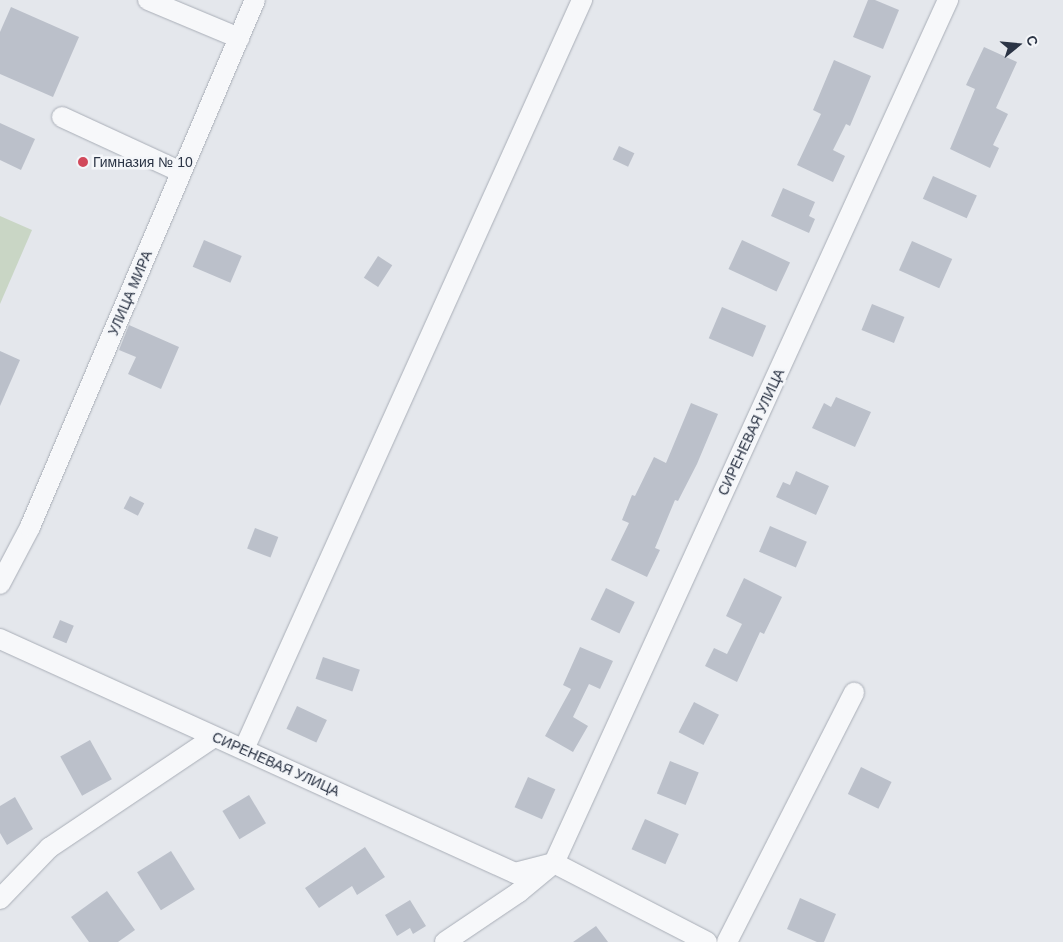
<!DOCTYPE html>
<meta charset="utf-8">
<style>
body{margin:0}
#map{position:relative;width:1063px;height:942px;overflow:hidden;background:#e4e7ec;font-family:Arial,sans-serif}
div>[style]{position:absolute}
.green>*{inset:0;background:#c9d6c5}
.building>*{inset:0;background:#bbc0ca;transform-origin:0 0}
.roads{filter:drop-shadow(0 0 1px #a9aeb7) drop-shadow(0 0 1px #a9aeb7)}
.minor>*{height:20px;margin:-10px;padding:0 10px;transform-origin:10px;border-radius:10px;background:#f7f8fa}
.dots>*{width:14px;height:14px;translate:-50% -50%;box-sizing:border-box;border:2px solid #f4f6f9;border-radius:50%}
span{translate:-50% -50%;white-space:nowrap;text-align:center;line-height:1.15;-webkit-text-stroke:5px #f4f6f9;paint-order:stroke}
.poi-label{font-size:14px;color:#2b3445}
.left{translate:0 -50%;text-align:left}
.street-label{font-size:14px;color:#2b3445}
.north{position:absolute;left:993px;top:20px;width:50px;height:50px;-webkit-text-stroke:4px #f4f6f9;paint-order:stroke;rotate:73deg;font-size:14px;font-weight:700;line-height:20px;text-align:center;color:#2b3445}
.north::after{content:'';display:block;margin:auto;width:18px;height:22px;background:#2b3445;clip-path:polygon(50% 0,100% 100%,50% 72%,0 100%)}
</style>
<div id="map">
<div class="green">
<i style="clip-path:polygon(0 216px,32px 230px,0 304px)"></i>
</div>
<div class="building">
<i style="clip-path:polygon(868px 0,875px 0,899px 10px,883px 49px,853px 37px)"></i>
<i style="clip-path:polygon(11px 7px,79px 37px,53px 97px,0 74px,0 32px)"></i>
<i style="clip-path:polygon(984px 47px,1017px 62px,996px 108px,1008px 114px,993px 145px,999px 148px,990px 168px,950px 149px,975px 89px,966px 85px)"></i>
<i style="clip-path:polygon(834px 60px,871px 76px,850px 126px,846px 124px,833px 150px,845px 156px,833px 182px,797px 165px,821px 114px,813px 110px)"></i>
<i style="clip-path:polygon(0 123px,35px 139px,21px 170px,0 160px)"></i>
<i style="left:619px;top:146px;width:17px;height:15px;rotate:25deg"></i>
<i style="left:933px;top:176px;width:48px;height:25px;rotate:24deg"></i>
<i style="clip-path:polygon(783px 188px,815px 202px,809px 216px,815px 219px,809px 233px,771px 216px)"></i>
<i style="left:204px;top:240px;width:41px;height:29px;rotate:23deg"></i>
<i style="left:742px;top:240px;width:53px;height:32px;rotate:25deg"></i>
<i style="left:912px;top:241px;width:44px;height:32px;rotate:24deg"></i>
<i style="left:378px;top:256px;width:17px;height:26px;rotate:33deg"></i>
<i style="left:872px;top:304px;width:35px;height:28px;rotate:22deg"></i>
<i style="left:722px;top:307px;width:48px;height:34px;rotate:23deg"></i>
<i style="clip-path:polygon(129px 325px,179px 347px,161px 389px,128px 374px,136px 357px,119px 350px)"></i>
<i style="clip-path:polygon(0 351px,20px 360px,0 406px)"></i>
<i style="clip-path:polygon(836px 397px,871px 412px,855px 447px,812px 428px,824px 403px,831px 407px)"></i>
<i style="clip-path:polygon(691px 403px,718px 414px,697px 464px,678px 501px,675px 500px,655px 548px,660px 550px,647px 577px,611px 560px,629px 523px,622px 520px,632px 495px,635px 496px,654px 457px,666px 463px)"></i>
<i style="clip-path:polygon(796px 471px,829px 486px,816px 515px,776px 497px,783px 482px,790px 485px)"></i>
<i style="left:130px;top:496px;width:16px;height:14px;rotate:27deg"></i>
<i style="left:770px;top:526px;width:40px;height:28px;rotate:23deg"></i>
<i style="left:255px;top:528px;width:25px;height:22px;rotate:21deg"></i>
<i style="clip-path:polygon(744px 578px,782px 597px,764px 634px,760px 632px,737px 682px,705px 666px,714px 648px,727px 654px,742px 624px,726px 616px)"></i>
<i style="left:606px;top:588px;width:32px;height:35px;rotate:26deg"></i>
<i style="left:60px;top:620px;width:15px;height:19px;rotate:23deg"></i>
<i style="clip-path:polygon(580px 647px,613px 661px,600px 689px,589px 684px,573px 717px,588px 726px,573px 752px,545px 736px,571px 689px,563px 685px)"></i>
<i style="left:323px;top:657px;width:39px;height:23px;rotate:19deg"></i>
<i style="left:694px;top:702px;width:28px;height:34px;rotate:27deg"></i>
<i style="left:297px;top:706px;width:33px;height:25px;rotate:25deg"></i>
<i style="left:90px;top:740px;width:45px;height:34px;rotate:61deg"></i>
<i style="left:670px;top:761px;width:31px;height:35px;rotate:22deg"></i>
<i style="left:861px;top:767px;width:34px;height:30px;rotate:26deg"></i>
<i style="left:528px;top:777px;width:30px;height:33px;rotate:24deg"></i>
<i style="left:249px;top:795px;width:33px;height:31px;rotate:59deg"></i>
<i style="clip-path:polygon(15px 797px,33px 829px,7px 845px,0 833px,0 806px)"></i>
<i style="left:645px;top:819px;width:37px;height:33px;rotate:24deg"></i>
<i style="clip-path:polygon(365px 847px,385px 877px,357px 895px,352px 886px,319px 908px,305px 888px)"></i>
<i style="left:171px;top:851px;width:45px;height:40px;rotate:58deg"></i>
<i style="clip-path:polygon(107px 891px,135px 930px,118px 942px,89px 942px,71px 917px)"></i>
<i style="clip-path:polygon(800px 898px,836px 914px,824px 942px,817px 942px,787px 929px)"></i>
<i style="clip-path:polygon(410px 900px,426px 926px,413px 934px,410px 928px,397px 936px,385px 915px)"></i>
<i style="clip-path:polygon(596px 926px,608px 942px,573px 942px)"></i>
</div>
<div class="roads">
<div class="minor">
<i style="left:148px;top:0;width:99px;rotate:22.7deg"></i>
<i style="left:62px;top:117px;width:131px;rotate:24.8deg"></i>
<i style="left:0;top:584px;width:64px;rotate:-62.2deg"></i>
<i style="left:30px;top:527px;width:573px;rotate:-66.88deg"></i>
<i style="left:0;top:639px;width:566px;rotate:24.44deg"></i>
<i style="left:515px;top:873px;width:40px;rotate:-14.4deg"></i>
<i style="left:554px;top:863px;width:949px;rotate:-65.46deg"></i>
<i style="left:244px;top:749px;width:822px;rotate:-65.71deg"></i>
<i style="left:0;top:899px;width:71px;rotate:-46.1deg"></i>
<i style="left:49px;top:848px;width:199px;rotate:-33.9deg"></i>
<i style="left:445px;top:942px;width:89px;rotate:-34deg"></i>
<i style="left:519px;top:892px;width:45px;rotate:-39.6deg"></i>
<i style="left:554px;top:863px;width:172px;rotate:27.3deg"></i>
<i style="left:727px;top:942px;width:280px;rotate:-63deg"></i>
</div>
</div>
<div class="dots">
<i style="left:83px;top:162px;background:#d1495b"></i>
</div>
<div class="poi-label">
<span class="left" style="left:93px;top:162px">Гимназия № 10</span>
</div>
<div class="street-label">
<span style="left:130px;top:293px;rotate:-67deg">УЛИЦА МИРА</span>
<span style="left:751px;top:432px;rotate:-65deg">СИРЕНЕВАЯ УЛИЦА</span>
<span style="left:276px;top:764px;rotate:24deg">СИРЕНЕВАЯ УЛИЦА</span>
</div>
<div class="north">С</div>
</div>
